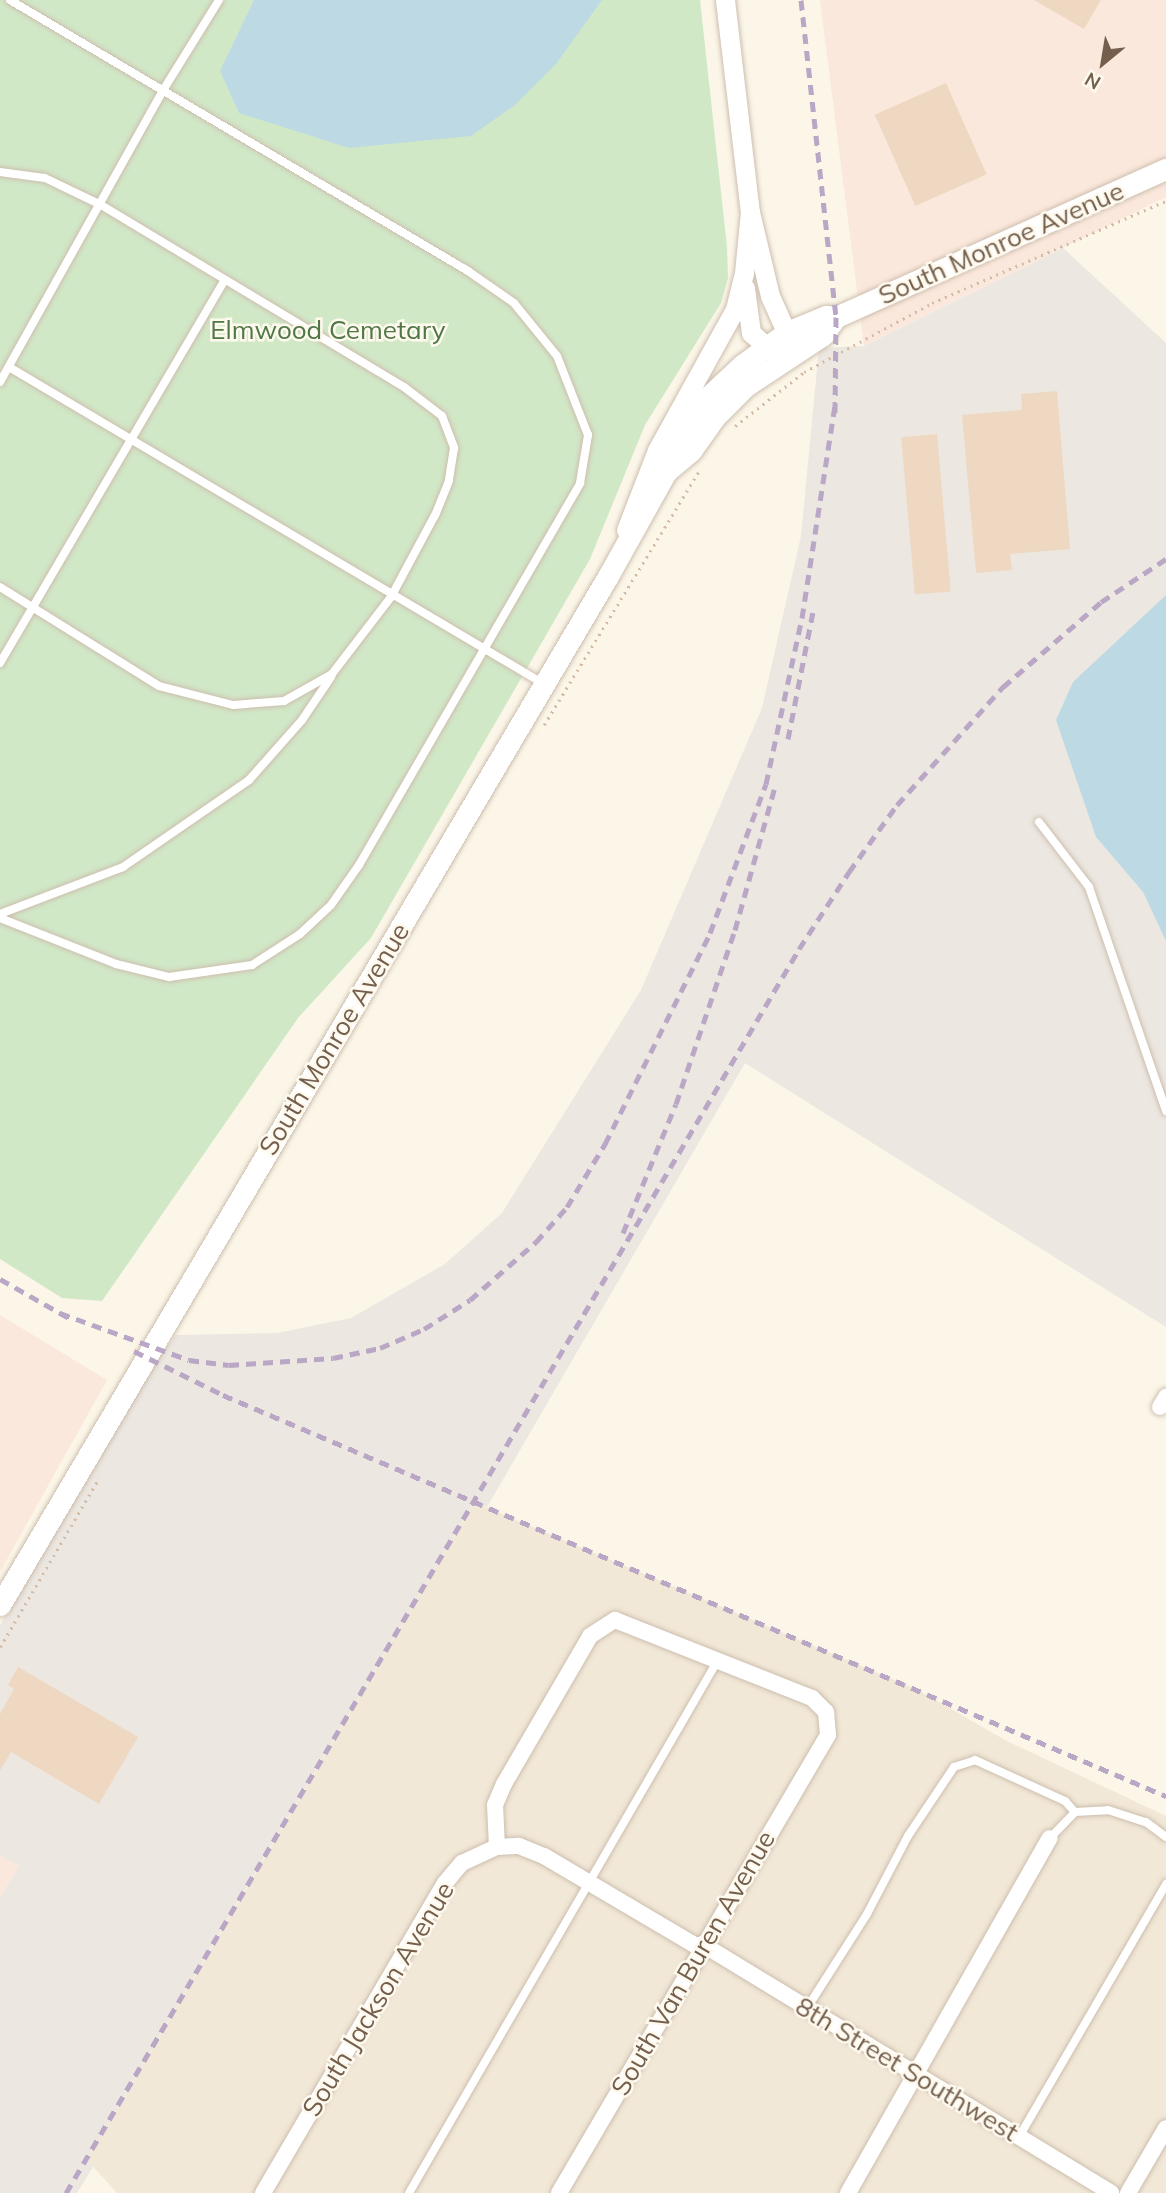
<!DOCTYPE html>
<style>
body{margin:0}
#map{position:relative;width:1166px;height:2193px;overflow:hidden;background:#fbf6e8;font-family:Mulish,sans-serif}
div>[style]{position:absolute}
.residential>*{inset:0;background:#f2e8d7}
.commercial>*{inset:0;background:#fbe8dc}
.industrial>*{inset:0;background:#ece7e1}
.green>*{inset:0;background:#d1e8c7}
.water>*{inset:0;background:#bddae4}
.building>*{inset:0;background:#efd8c1;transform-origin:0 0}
.path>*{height:2.5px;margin-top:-1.25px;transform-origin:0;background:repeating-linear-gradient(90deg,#d4bba4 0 2px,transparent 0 7px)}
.roads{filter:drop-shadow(0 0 2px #cdbeae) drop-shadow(0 0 2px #cdbeae)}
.service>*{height:8px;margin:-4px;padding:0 4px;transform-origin:4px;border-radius:4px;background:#fff}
.minor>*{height:16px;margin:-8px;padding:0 8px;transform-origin:8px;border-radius:8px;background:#fff}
.tertiary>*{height:19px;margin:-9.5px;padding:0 9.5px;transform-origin:9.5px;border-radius:9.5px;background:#fff}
.secondary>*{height:21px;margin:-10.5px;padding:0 10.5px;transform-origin:10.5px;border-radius:10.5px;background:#fff}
.rail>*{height:5px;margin-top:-2.5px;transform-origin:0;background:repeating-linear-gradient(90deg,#baa6c5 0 10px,transparent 0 17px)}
span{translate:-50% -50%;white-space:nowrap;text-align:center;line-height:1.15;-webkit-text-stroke:5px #fef9ee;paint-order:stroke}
.street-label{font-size:26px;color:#745f4d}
.park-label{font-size:26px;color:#507846}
.north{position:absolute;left:1068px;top:28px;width:70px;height:70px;-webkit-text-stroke:5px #fef9ee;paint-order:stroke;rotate:210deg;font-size:19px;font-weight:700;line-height:28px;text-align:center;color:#745f4d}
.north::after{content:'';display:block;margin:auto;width:24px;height:32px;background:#745f4d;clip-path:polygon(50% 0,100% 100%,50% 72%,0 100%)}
</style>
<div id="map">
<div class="residential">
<i style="clip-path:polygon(474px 1502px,918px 1690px,1005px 1740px,1166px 1816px,1166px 2193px,117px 2193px,87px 2160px)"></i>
</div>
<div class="commercial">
<i style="clip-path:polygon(820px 0,1166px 0,1166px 197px,864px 346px)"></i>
<i style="clip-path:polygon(0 1315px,107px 1380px,0 1572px)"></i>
<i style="clip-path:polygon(0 1855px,19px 1866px,0 1897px)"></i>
</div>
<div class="industrial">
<i style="clip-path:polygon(1063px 248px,1166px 343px,1166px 1327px,745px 1063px,487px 1507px,474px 1502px,225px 1924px,87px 2160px,93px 2167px,77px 2193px,0 2193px,0 1897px,19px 1866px,0 1855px,0 1625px,146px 1374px,176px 1335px,277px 1333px,351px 1318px,445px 1264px,502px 1213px,641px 990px,762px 708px,801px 536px,819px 348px,864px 346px)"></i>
</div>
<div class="green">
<i style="clip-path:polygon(0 0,700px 0,727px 247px,728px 278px,721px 303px,645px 425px,590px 559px,371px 938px,298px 1018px,102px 1301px,62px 1298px,0 1259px)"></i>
</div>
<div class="water">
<i style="clip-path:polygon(254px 0,602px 0,556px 64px,515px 105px,471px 136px,349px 148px,239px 113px,220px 71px)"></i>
<i style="clip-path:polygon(1166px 595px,1166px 941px,1143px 892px,1096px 837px,1056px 720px,1073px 682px)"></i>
</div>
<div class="building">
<i style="clip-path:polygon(1034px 0,1101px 0,1084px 29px)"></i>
<i style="left:946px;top:83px;width:100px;height:78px;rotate:66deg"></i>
<i style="clip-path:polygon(1057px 391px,1070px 549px,1010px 554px,1012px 570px,976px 573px,962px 415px,1022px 410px,1021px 394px)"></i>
<i style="left:937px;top:434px;width:158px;height:36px;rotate:85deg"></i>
<i style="clip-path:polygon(18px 1667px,138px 1737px,99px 1804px,11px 1752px,0 1771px,0 1714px,14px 1689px,8px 1685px)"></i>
</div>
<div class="path">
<i style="left:735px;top:426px;width:88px;rotate:-38deg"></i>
<i style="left:804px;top:372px;width:145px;rotate:-28.3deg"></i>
<i style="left:932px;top:303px;width:255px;rotate:-23.6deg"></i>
<i style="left:544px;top:725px;width:298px;rotate:-58.6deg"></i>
<i style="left:0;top:1647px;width:196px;rotate:-59.6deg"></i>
</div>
<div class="roads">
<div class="service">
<i style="left:0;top:172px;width:45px;rotate:7.6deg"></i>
<i style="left:45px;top:178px;width:62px;rotate:25.7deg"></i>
<i style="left:101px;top:205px;width:353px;rotate:31deg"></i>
<i style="left:404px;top:387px;width:48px;rotate:37.3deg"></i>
<i style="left:442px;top:416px;width:34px;rotate:69deg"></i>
<i style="left:454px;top:448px;width:33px;rotate:99deg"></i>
<i style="left:449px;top:481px;width:37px;rotate:112deg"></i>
<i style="left:435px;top:515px;width:93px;rotate:118.2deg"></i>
<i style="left:391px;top:597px;width:97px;rotate:127.5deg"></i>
<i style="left:332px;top:674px;width:55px;rotate:150.6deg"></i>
<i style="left:284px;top:701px;width:51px;rotate:175.5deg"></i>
<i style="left:233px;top:705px;width:76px;rotate:-165.6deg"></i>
<i style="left:159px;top:686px;width:187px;rotate:-148.1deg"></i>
<i style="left:9px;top:367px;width:622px;rotate:30.65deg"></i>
<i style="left:0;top:382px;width:332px;rotate:-60.8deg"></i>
<i style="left:162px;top:92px;width:108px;rotate:-58.2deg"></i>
<i style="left:0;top:663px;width:444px;rotate:-59.6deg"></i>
<i style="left:1039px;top:822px;width:82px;rotate:52.4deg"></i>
<i style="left:1089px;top:887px;width:237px;rotate:71deg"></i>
<i style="left:0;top:914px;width:132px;rotate:-20.9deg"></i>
<i style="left:123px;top:867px;width:153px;rotate:-34.6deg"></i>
<i style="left:249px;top:780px;width:80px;rotate:-48.5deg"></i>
<i style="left:302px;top:720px;width:52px;rotate:-56deg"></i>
<i style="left:0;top:918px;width:125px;rotate:21.6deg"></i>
<i style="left:116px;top:964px;width:55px;rotate:13.8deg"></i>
<i style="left:169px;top:977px;width:84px;rotate:-8.2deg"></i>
<i style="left:252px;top:965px;width:57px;rotate:-32.9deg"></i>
<i style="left:300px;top:934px;width:42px;rotate:-43.1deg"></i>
<i style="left:331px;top:905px;width:49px;rotate:-55deg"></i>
<i style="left:359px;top:865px;width:441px;rotate:-59.9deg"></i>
<i style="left:580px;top:483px;width:49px;rotate:-80.5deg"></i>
<i style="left:588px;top:435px;width:85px;rotate:-111.4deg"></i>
<i style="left:557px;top:356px;width:68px;rotate:-129.1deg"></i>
<i style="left:514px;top:303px;width:56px;rotate:-145.2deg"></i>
<i style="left:468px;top:271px;width:532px;rotate:-149.39deg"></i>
<i style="left:1050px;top:1838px;width:36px;rotate:-46deg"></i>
<i style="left:1075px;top:1812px;width:33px;rotate:-3deg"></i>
<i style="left:1108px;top:1810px;width:40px;rotate:18deg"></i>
<i style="left:1146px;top:1822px;width:25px;rotate:37deg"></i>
<i style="left:807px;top:2008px;width:112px;rotate:-57.4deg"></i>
<i style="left:867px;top:1914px;width:88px;rotate:-62.3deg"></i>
<i style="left:908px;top:1836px;width:83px;rotate:-56.3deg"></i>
<i style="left:954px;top:1767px;width:22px;rotate:-18deg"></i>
<i style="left:975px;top:1760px;width:99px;rotate:24.5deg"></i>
<i style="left:1065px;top:1801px;width:15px;rotate:48deg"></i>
<i style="left:1019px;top:2137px;width:293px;rotate:-59.8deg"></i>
<i style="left:409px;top:2193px;width:616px;rotate:-59.9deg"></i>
</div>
<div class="minor">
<i style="left:1160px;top:1407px;width:12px;rotate:-59deg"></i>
<i style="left:497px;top:1847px;width:22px;rotate:-3deg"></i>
<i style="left:519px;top:1846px;width:27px;rotate:22deg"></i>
<i style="left:544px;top:1856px;width:182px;rotate:30.6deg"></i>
<i style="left:702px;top:1944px;width:479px;rotate:31.3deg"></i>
<i style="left:263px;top:2193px;width:359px;rotate:-59.6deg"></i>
<i style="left:445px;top:1883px;width:26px;rotate:-50deg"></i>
<i style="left:462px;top:1863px;width:38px;rotate:-25deg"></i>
<i style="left:497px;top:1847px;width:42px;rotate:-92.7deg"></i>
<i style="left:495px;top:1805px;width:23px;rotate:-67deg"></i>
<i style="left:504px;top:1784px;width:171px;rotate:-59.8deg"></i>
<i style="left:590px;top:1636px;width:30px;rotate:-33deg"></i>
<i style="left:615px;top:1620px;width:212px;rotate:21.6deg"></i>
<i style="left:812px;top:1698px;width:20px;rotate:45deg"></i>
<i style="left:826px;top:1712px;width:23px;rotate:85deg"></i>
<i style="left:828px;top:1735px;width:531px;rotate:120.43deg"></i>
<i style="left:848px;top:2193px;width:408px;rotate:-60.4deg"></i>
<i style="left:1128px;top:2193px;width:75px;rotate:-59.7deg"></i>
</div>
<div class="tertiary">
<i style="left:725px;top:0;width:213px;rotate:83.3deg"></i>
<i style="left:750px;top:212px;width:86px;rotate:76.6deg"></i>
<i style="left:770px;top:296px;width:56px;rotate:65.7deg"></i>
<i style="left:745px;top:288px;width:45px;rotate:82.4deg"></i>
<i style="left:751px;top:333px;width:35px;rotate:40deg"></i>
<i style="left:626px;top:530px;width:86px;rotate:-68.8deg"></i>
<i style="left:657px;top:450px;width:161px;rotate:-61deg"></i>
<i style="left:735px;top:309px;width:37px;rotate:-76deg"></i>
<i style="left:744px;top:273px;width:61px;rotate:-84.4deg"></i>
</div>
<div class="secondary">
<i style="left:666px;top:472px;width:33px;rotate:-40deg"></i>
<i style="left:691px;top:451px;width:42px;rotate:-54.8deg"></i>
<i style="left:715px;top:417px;width:44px;rotate:-45deg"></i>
<i style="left:746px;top:386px;width:92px;rotate:-33.5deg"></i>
<i style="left:823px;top:335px;width:22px;rotate:-54deg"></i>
<i style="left:836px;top:317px;width:362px;rotate:-24.2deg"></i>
<i style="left:0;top:1605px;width:1193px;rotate:-59.42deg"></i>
<i style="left:607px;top:578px;width:121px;rotate:-60.9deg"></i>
<i style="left:666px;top:472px;width:29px;rotate:-76deg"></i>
<i style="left:673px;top:444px;width:61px;rotate:-52.9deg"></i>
<i style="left:710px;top:395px;width:44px;rotate:-43.2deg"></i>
<i style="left:742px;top:365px;width:56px;rotate:-36.3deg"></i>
<i style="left:787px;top:332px;width:42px;rotate:-22.3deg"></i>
<i style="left:826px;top:316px;width:10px;rotate:6deg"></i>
</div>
</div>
<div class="rail">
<i style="left:801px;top:0;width:319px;rotate:83.7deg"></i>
<i style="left:836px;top:317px;width:97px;rotate:90.6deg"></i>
<i style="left:788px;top:739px;width:129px;rotate:-78.9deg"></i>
<i style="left:623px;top:1233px;width:139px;rotate:-67.7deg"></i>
<i style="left:676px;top:1104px;width:184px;rotate:-71.3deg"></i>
<i style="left:735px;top:930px;width:148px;rotate:-74.4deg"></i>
<i style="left:0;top:1279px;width:79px;rotate:29.5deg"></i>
<i style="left:60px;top:1313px;width:137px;rotate:20deg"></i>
<i style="left:189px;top:1360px;width:40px;rotate:7.1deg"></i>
<i style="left:229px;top:1365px;width:104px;rotate:-3.9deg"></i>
<i style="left:333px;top:1358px;width:48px;rotate:-12deg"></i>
<i style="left:380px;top:1348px;width:48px;rotate:-23.4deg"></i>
<i style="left:424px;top:1329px;width:54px;rotate:-32.2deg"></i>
<i style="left:470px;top:1300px;width:88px;rotate:-41.3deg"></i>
<i style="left:536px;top:1242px;width:47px;rotate:-48.5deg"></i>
<i style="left:567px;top:1207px;width:74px;rotate:-58.9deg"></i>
<i style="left:605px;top:1144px;width:236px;rotate:-63.5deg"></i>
<i style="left:710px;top:933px;width:159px;rotate:-69.4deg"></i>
<i style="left:766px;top:784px;width:170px;rotate:-77.8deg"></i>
<i style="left:802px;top:618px;width:215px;rotate:-81.2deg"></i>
<i style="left:134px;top:1351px;width:99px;rotate:26.3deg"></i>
<i style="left:223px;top:1395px;width:1025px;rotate:23.04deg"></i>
<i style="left:66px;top:2193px;width:1444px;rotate:-59.49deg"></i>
<i style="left:799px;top:949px;width:92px;rotate:-57deg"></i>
<i style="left:849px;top:872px;width:82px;rotate:-54.4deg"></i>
<i style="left:897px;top:805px;width:159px;rotate:-48.1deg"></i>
<i style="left:1003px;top:687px;width:130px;rotate:-40.9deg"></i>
<i style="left:1101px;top:602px;width:78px;rotate:-33.5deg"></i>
</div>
<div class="street-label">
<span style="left:1001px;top:243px;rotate:-24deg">South Monroe Avenue</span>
<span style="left:334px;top:1039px;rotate:-59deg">South Monroe Avenue</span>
<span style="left:693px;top:1963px;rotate:-60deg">South Van Buren Avenue</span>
<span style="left:378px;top:1999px;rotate:-59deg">South Jackson Avenue</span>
<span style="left:907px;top:2069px;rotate:31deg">8th Street Southwest</span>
</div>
<div class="park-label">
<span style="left:328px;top:330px">Elmwood Cemetary</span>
</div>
<div class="north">N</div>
</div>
